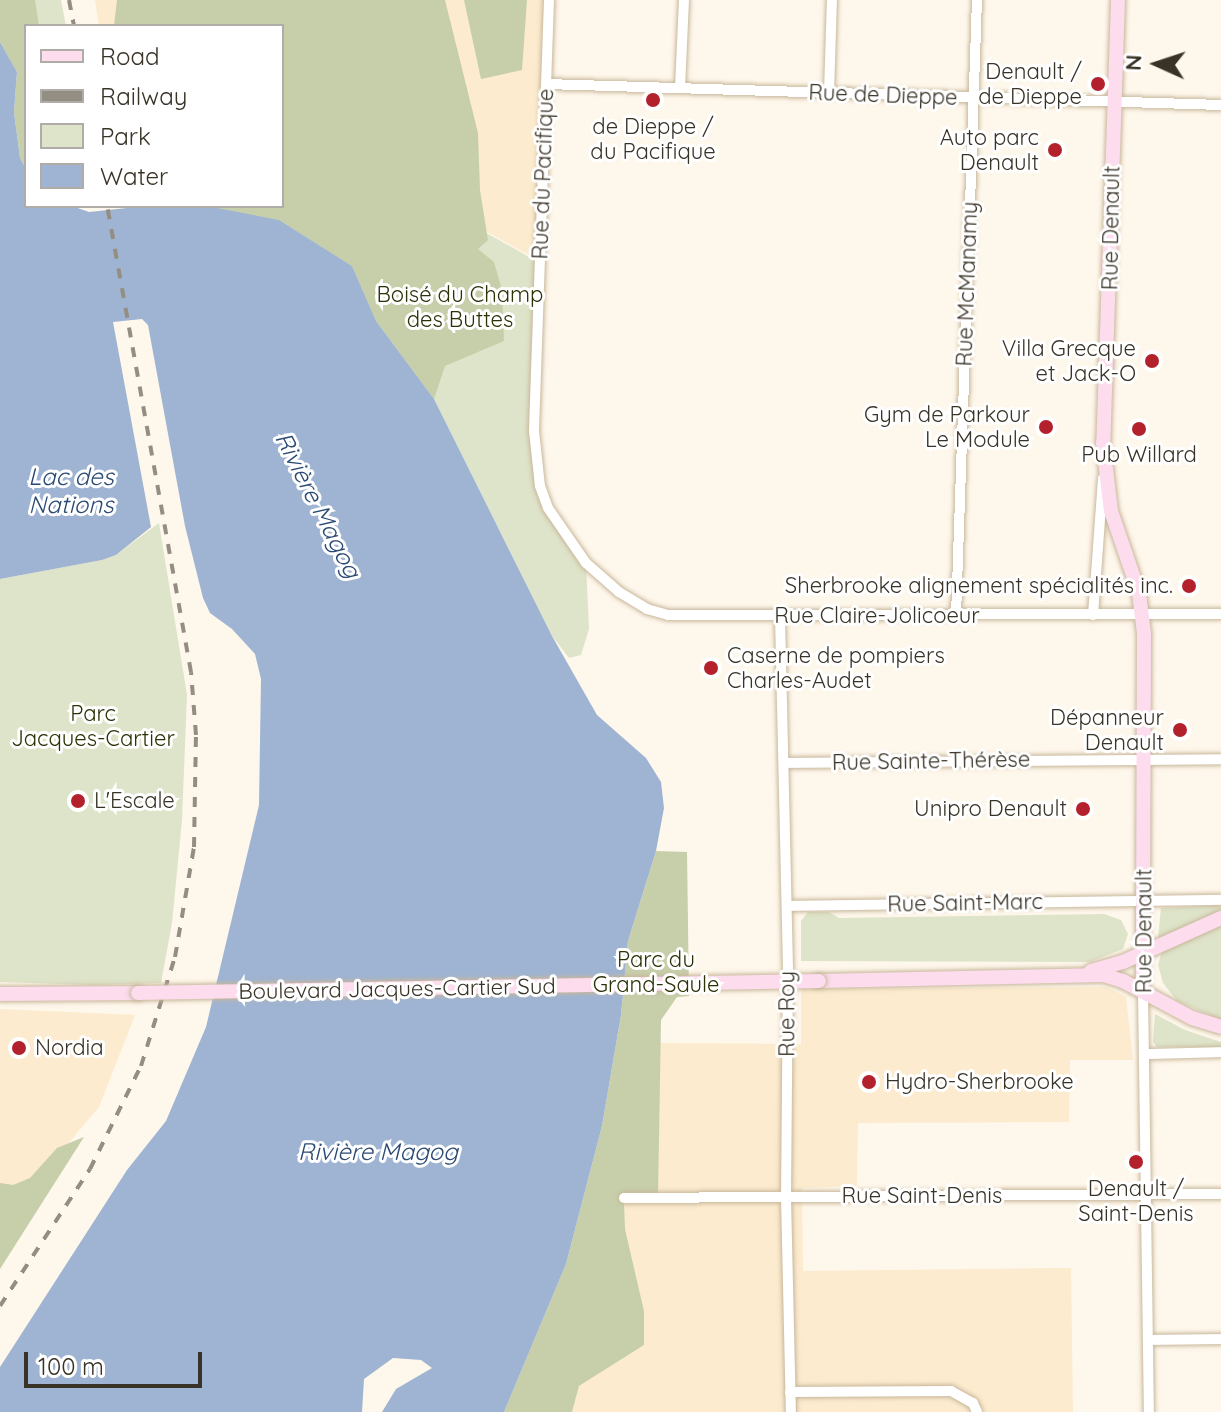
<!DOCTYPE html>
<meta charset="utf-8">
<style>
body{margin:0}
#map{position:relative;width:1221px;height:1412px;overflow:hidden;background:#fef7eb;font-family:Quicksand,sans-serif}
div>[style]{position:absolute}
.built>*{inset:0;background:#fcebce}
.green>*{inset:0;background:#dee4c9}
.forest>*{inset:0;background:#c7ceaa}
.water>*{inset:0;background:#9fb4d2}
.roads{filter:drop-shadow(0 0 2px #c8b79b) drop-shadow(0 0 2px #c8b79b)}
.minor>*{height:10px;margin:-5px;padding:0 5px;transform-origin:5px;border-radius:5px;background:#fff}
.secondary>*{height:14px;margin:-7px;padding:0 7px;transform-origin:7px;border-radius:7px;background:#fcdced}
.rail>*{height:4px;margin-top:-2px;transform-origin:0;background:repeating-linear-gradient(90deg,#948d81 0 10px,transparent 0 20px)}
.bridges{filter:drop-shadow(0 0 2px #c8b79b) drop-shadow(0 0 2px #c8b79b)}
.secondary-bridge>*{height:14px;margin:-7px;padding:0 7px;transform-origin:7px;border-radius:7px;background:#fcdced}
.dots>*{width:22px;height:22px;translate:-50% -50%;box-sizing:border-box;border:4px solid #fff;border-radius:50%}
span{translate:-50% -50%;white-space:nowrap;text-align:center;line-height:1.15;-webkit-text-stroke:6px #fff;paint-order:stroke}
.poi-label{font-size:22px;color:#393327}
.right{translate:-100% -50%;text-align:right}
.left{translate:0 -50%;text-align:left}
.street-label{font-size:22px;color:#393327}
.park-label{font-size:22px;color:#2c3206}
.water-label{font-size:24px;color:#2b4a73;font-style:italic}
.legend{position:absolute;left:24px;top:24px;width:260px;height:184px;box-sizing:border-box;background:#fff;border:2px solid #b0ada9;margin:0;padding:10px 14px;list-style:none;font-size:24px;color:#393327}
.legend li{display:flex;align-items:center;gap:16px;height:40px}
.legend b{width:40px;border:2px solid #b0ada9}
.north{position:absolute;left:1117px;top:24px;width:80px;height:80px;-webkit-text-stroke:6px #fff;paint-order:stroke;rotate:273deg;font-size:22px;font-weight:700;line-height:32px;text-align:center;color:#393327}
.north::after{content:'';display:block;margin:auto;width:28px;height:36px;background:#393327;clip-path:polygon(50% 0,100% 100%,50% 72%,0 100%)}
.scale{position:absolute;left:24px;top:1352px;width:178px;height:36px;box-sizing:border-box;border:4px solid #393327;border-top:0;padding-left:10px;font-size:24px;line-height:28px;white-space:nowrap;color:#393327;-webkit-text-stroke:6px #fff;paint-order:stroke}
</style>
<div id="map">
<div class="built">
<i style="clip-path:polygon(95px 0,203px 0,175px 26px,99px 26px)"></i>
<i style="clip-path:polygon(323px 0,549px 0,538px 260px,318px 139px)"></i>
<i style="clip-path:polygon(1107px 987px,1126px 997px,1133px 1060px,1070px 1060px,1069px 1122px,858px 1123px,857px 1186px,802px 1188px,803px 1271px,1071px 1268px,1073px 1412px,572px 1412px,579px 1386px,644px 1345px,644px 1311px,625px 1229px,624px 1198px,658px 1198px,659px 1043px,801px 1044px,801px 989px)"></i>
<i style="clip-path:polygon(0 1009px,135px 1015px,99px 1107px,35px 1183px,13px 1187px,0 1186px)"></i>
</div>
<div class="green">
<i style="clip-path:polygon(0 0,61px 0,66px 26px,26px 26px,26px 169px,17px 72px,0 42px)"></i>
<i style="clip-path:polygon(323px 0,319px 139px,540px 263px,534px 431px,540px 486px,586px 563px,589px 629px,581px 655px,569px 658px,552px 636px,434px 399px,376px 321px,212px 207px,195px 206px,282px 206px,282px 26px,175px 26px)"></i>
<i style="clip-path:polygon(159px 523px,187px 695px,182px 820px,172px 923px,161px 983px,94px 985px,0 982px,0 579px,102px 560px,116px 555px)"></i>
<i style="clip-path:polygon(1221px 905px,1221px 911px,1158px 938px,1161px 908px)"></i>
<i style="clip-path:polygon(808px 912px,829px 912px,839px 918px,1104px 914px,1121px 920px,1128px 934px,1123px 949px,1090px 962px,801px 961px,801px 921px)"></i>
<i style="clip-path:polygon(1221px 922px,1221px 1020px,1177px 1001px,1163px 983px,1158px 965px,1162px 951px)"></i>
<i style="clip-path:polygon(1155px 1014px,1185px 1030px,1221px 1042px,1221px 1047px,1157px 1047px,1153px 1042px)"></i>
</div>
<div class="forest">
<i style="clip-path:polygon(0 0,35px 0,39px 26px,26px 26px,26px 169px,20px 158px,14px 112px,17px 72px,0 42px)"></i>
<i style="clip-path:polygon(117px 0,445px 0,478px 133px,480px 190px,488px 240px,478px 249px,494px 262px,502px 290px,504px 341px,445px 366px,434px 399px,376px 321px,352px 266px,279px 220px,195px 206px,282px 206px,282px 26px,114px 26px)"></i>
<i style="clip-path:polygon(464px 0,527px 0,522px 70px,481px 79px)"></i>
<i style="clip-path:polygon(656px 851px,687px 852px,689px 996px,677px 997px,661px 1020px,658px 1198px,624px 1199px,625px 1229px,644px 1311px,644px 1345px,579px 1386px,572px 1412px,504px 1412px,566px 1264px,602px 1126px,621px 1015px,628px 941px)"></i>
<i style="clip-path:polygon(84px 1137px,0 1269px,0 1183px,13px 1185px,30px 1178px,57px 1148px)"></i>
</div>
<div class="water">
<i style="clip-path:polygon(0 42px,17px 72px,14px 112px,20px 158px,26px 169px,26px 206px,72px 206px,89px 212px,146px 206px,212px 207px,279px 220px,352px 266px,376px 321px,434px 399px,552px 636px,597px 715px,646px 758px,661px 782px,664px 808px,656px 851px,628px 941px,621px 1015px,602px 1126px,566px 1264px,504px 1412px,382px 1412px,396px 1389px,432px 1368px,421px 1360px,393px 1358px,364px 1379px,362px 1412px,0 1412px,0 1367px,127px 1170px,166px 1121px,206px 1027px,259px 805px,261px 679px,255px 654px,232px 629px,210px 613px,203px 598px,185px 526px,148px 325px,142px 319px,113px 322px,151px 527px,116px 555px,102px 560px,0 579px)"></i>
</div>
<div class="roads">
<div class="minor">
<i style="left:549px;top:0;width:431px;rotate:92deg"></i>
<i style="left:534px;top:431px;width:55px;rotate:83.8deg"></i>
<i style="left:540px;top:486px;width:23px;rotate:70deg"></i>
<i style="left:548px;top:508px;width:67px;rotate:55.4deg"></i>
<i style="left:586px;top:563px;width:44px;rotate:41.3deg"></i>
<i style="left:619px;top:592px;width:33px;rotate:31deg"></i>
<i style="left:647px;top:609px;width:22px;rotate:16deg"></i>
<i style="left:668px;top:615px;width:553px;rotate:-0.1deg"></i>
<i style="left:546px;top:84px;width:675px;rotate:1.78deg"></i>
<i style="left:680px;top:88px;width:88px;rotate:-87.4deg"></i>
<i style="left:829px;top:93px;width:93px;rotate:-88.2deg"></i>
<i style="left:1093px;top:615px;width:137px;rotate:-85.8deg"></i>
<i style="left:780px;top:616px;width:353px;rotate:88.7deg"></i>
<i style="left:788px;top:969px;width:228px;rotate:90.5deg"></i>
<i style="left:786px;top:1197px;width:215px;rotate:88.7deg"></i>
<i style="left:956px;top:616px;width:616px;rotate:-88.05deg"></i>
<i style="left:784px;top:763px;width:437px;rotate:-0.5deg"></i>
<i style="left:787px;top:906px;width:434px;rotate:-0.8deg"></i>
<i style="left:1143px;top:991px;width:421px;rotate:89.2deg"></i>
<i style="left:1146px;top:1054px;width:75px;rotate:-1.5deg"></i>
<i style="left:624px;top:1198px;width:597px;rotate:-0.38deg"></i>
<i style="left:1149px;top:1340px;width:72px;rotate:-0.8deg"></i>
<i style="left:790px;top:1392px;width:161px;rotate:-0.4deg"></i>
<i style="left:951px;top:1391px;width:25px;rotate:29deg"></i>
<i style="left:973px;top:1403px;width:10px;rotate:66deg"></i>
</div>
<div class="secondary">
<i style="left:1118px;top:0;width:443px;rotate:91.9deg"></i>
<i style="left:1103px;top:443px;width:68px;rotate:83.3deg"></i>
<i style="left:1111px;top:511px;width:87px;rotate:71.1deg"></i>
<i style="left:1139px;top:593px;width:41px;rotate:83deg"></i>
<i style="left:1144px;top:634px;width:357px;rotate:90.2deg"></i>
<i style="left:1091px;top:971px;width:33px;rotate:-16deg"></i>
<i style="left:1123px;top:962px;width:107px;rotate:-24.2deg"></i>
<i style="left:819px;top:981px;width:285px;rotate:-1.2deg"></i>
<i style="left:1104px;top:975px;width:20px;rotate:18deg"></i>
<i style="left:1123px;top:981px;width:78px;rotate:28.2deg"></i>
<i style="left:1192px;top:1018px;width:30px;rotate:17deg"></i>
<i style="left:0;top:994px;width:138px;rotate:-0.4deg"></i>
</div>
</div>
<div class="rail">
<i style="left:69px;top:0;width:26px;rotate:79deg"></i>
<i style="left:0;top:1306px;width:164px;rotate:-56.7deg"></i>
<i style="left:90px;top:1169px;width:115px;rotate:-63.7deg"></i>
<i style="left:141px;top:1066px;width:114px;rotate:-72.7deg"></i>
<i style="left:175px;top:957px;width:112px;rotate:-80.2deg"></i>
<i style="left:194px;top:847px;width:112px;rotate:-89deg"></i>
<i style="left:196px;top:735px;width:63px;rotate:-94.5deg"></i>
<i style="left:191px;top:672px;width:474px;rotate:-100.2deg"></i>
</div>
<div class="bridges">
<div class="secondary-bridge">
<i style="left:138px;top:993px;width:681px;rotate:-1.01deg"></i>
</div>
</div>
<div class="dots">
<i style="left:1098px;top:84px;background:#b3222c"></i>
<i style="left:653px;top:100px;background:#b3222c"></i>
<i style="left:1055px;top:150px;background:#b3222c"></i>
<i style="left:1152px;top:361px;background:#b3222c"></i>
<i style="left:1046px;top:427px;background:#b3222c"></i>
<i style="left:1139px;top:429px;background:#b3222c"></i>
<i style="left:1189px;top:586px;background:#b3222c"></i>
<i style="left:711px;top:668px;background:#b3222c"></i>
<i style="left:1180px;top:730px;background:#b3222c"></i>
<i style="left:78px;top:801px;background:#b3222c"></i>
<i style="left:1083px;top:809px;background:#b3222c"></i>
<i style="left:19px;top:1048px;background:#b3222c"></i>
<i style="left:869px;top:1082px;background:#b3222c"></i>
<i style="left:1136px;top:1162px;background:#b3222c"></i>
</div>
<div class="poi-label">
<span class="right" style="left:1082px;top:84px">Denault /<br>de Dieppe</span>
<span style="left:653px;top:139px">de Dieppe /<br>du Pacifique</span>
<span class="right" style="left:1039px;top:150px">Auto parc<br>Denault</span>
<span class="right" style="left:1136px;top:361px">Villa Grecque<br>et Jack-O</span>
<span class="right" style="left:1030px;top:427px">Gym de Parkour<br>Le Module</span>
<span style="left:1139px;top:455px">Pub Willard</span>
<span class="right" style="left:1173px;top:586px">Sherbrooke alignement spécialités inc.</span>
<span class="left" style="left:727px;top:668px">Caserne de pompiers<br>Charles-Audet</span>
<span class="right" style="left:1164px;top:730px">Dépanneur<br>Denault</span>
<span class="left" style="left:94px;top:801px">L'Escale</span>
<span class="right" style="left:1067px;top:809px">Unipro Denault</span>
<span class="left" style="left:35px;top:1048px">Nordia</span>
<span class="left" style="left:885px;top:1082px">Hydro-Sherbrooke</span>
<span style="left:1136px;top:1201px">Denault /<br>Saint-Denis</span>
</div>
<div class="street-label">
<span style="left:883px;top:95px;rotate:2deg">Rue de Dieppe</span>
<span style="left:543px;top:174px;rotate:-88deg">Rue du Pacifique</span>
<span style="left:1111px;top:228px;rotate:-89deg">Rue Denault</span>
<span style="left:967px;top:284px;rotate:-88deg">Rue McManamy</span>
<span style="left:877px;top:616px">Rue Claire-Jolicoeur</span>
<span style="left:931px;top:761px;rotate:-1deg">Rue Sainte-Thérèse</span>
<span style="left:965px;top:903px;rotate:-1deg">Rue Saint-Marc</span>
<span style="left:1144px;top:931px;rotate:-90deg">Rue Denault</span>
<span style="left:397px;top:989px;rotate:-1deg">Boulevard Jacques-Cartier Sud</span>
<span style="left:787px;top:1014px;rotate:-90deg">Rue Roy</span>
<span style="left:922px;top:1196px">Rue Saint-Denis</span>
</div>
<div class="park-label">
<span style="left:460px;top:307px">Boisé du Champ<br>des Buttes</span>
<span style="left:93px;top:726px">Parc<br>Jacques-Cartier</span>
<span style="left:656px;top:972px">Parc du<br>Grand-Saule</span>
</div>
<div class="water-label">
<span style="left:71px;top:491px">Lac des<br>Nations</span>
<span style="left:318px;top:505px;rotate:63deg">Rivière Magog</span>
<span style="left:378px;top:1152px">Rivière Magog</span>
</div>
<ul class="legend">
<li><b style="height:10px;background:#fcdced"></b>Road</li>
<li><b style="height:10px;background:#948d81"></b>Railway</li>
<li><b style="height:22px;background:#dee4c9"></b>Park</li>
<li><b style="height:22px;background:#9fb4d2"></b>Water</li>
</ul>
<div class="north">N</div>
<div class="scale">100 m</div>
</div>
